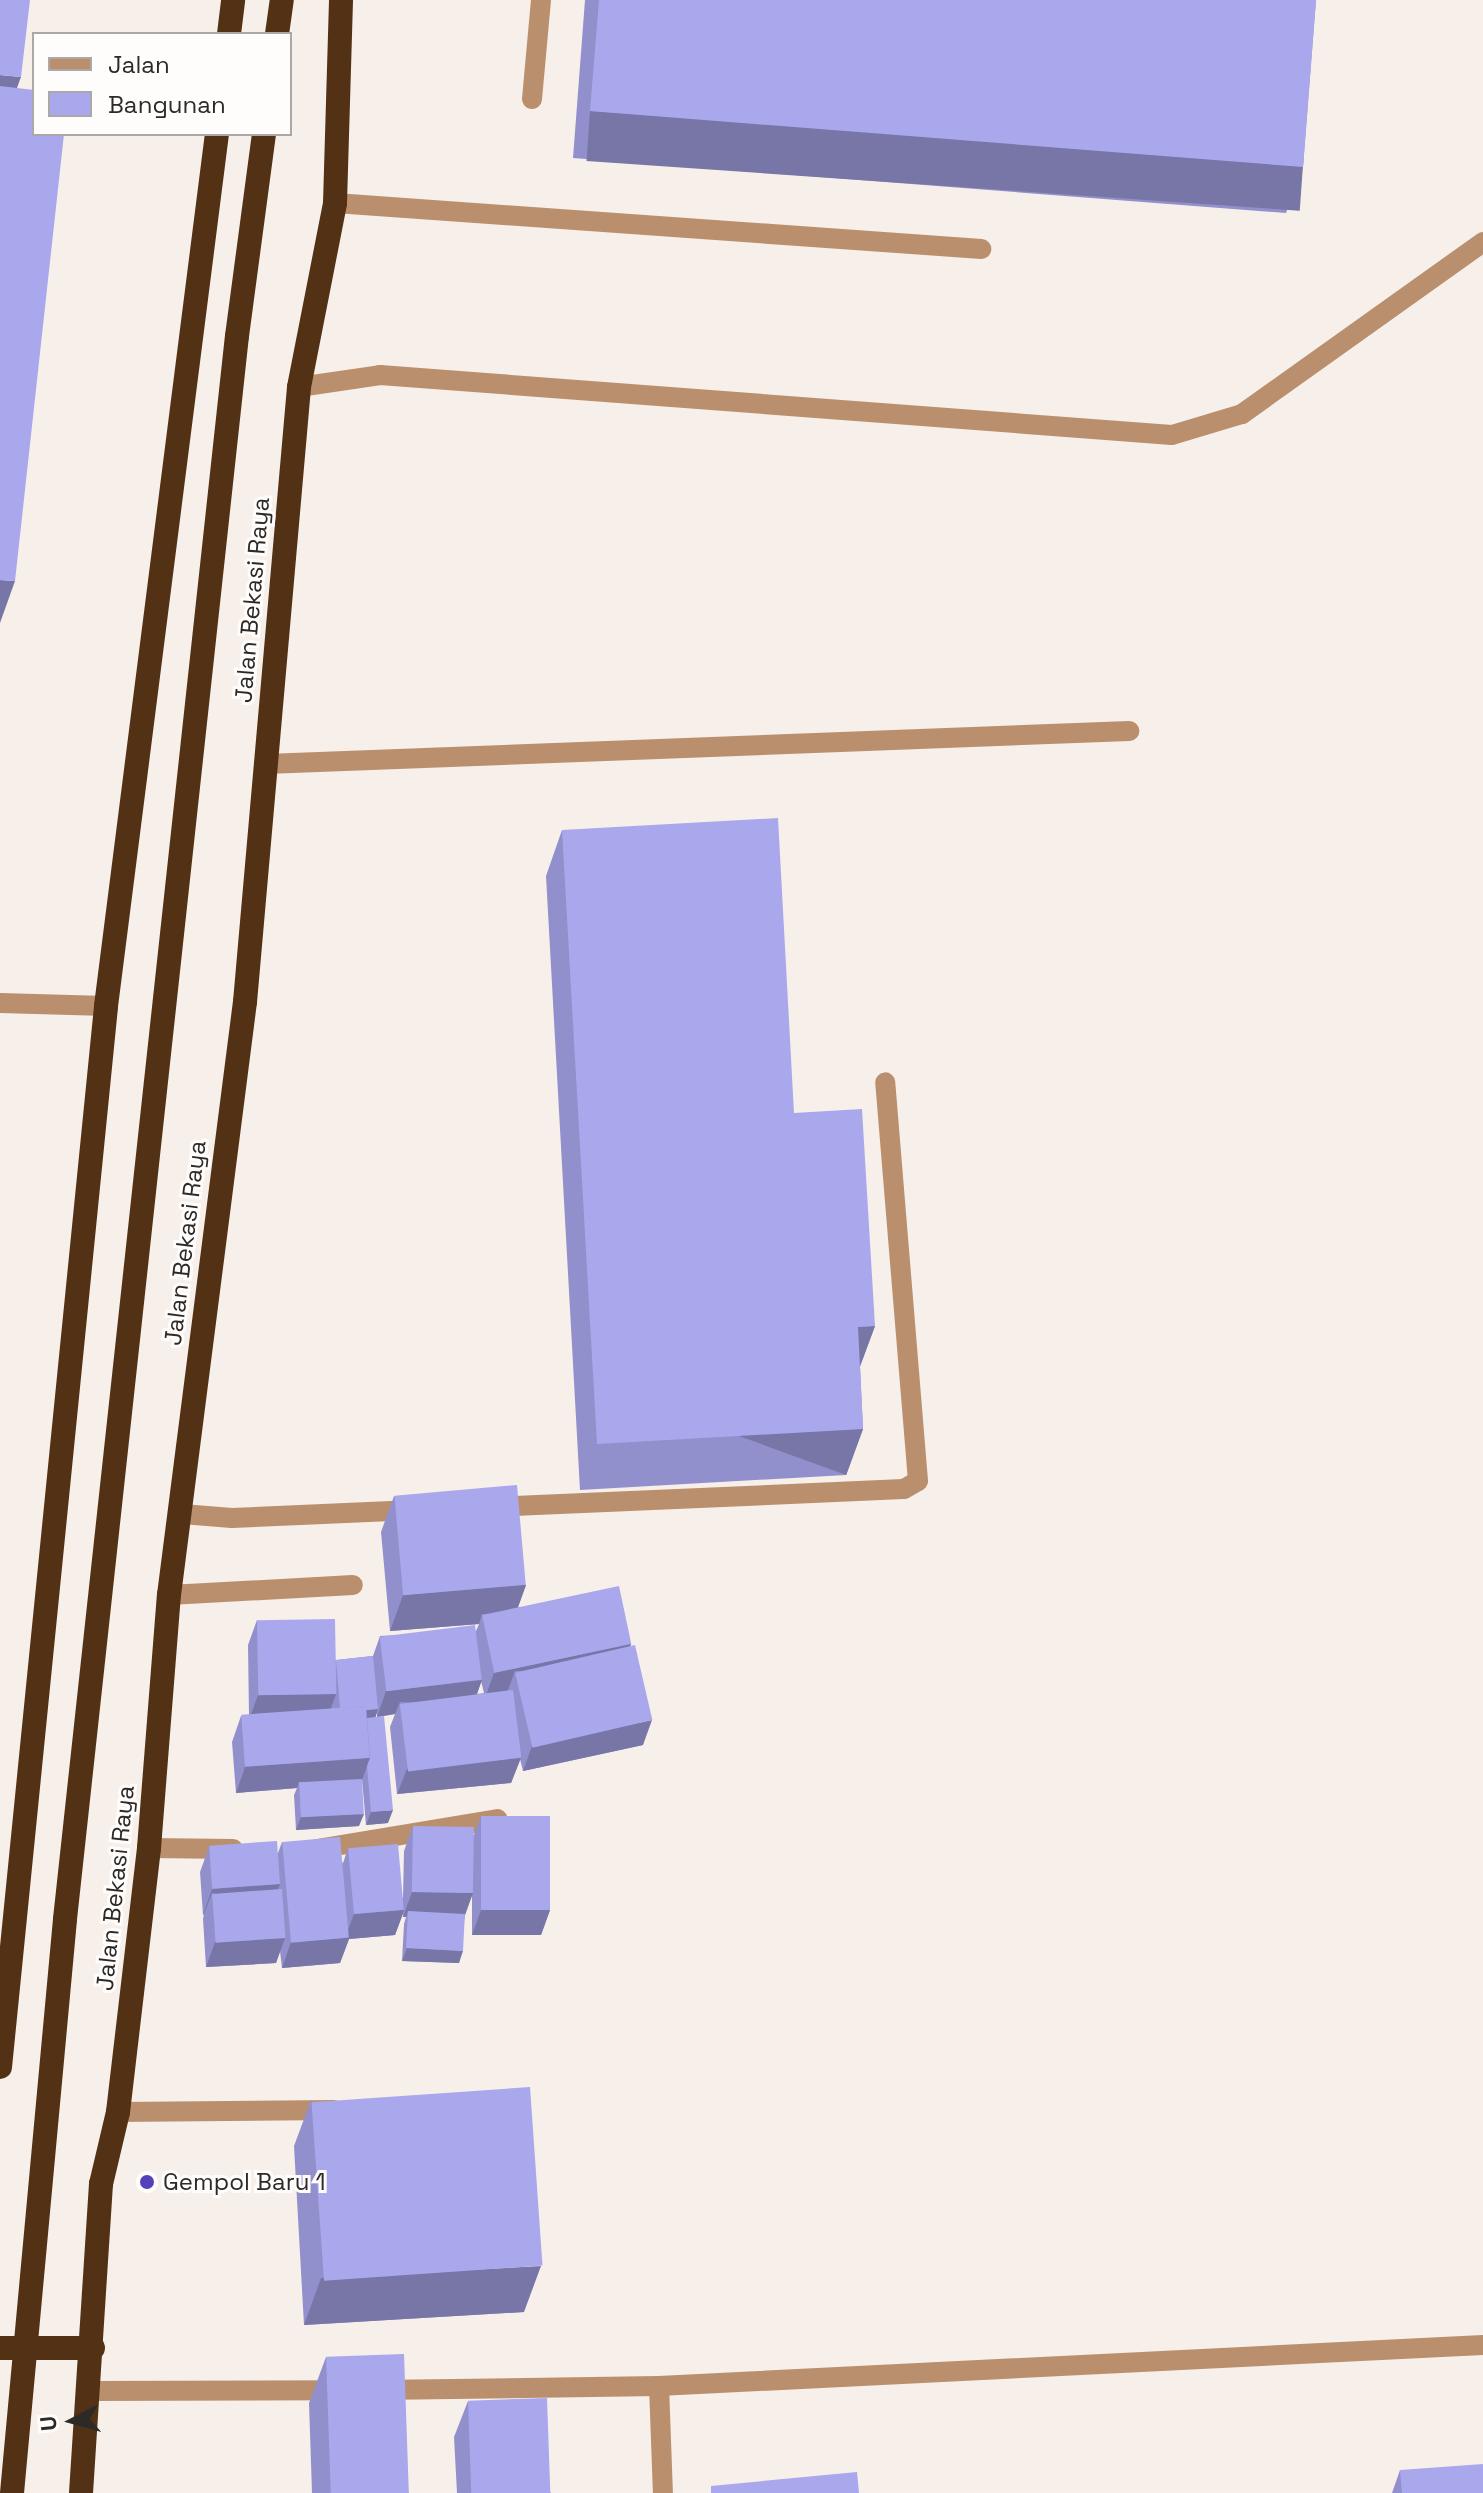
<!DOCTYPE html>
<style>
body{margin:0}
#map{position:relative;width:1483px;height:2493px;overflow:hidden;background:#f7efe9;font-family:"Space Grotesk",sans-serif}
div>[style]{position:absolute}
.lane>*{height:20px;margin:-10px;padding:0 10px;transform-origin:10px;border-radius:10px;background:#ba8f6d}
.street>*{height:20px;margin:-10px;padding:0 10px;transform-origin:10px;border-radius:10px;background:#ba8f6d}
.highway>*{height:24px;margin:-12px;padding:0 12px;transform-origin:12px;border-radius:12px;background:#523115}
.highway-bridge>*{height:24px;margin:-12px;padding:0 12px;transform-origin:12px;border-radius:12px;background:#523115}
.wall>*{inset:0;background:#9290cc}
.shaded-wall>*{inset:0;background:#7776a6;transform-origin:0 0}
.building>*{inset:0;background:#aaa8ed;transform-origin:0 0}
.dots>*{width:22px;height:22px;translate:-50% -50%;box-sizing:border-box;border:4px solid #fffdfc;border-radius:50%}
span{translate:-50% -50%;white-space:nowrap;text-align:center;line-height:1.15;-webkit-text-stroke:6px #fffdfc;paint-order:stroke}
.street-label{font-size:24px;color:#2c2927}
.poi-label{font-size:24px;color:#2c2927}
.left{translate:0 -50%;text-align:left}
.legend{position:absolute;left:32px;top:32px;width:260px;height:104px;box-sizing:border-box;background:#fffdfc;border:2px solid #aba8a7;margin:0;padding:10px 14px;list-style:none;font-size:24px;color:#2c2927}
.legend li{display:flex;align-items:center;gap:16px;height:40px}
.legend b{width:40px;border:2px solid #aba8a7}
.north{position:absolute;left:32px;top:2381px;width:80px;height:80px;-webkit-text-stroke:6px #fffdfc;paint-order:stroke;rotate:264deg;font-size:22px;font-weight:700;line-height:32px;text-align:center;color:#2c2927}
.north::after{content:'';display:block;margin:auto;width:28px;height:36px;background:#2c2927;clip-path:polygon(50% 0,100% 100%,50% 72%,0 100%)}
</style>
<div id="map">
<div class="lane">
<i style="left:532px;top:99px;width:99px;rotate:-84.8deg"></i>
<i style="left:335px;top:203px;width:648px;rotate:4.07deg"></i>
<i style="left:299px;top:387px;width:82px;rotate:-8.4deg"></i>
<i style="left:380px;top:375px;width:794px;rotate:4.33deg"></i>
<i style="left:1172px;top:435px;width:73px;rotate:-16.7deg"></i>
<i style="left:1242px;top:414px;width:296px;rotate:-35.5deg"></i>
<i style="left:266px;top:764px;width:864px;rotate:-2.19deg"></i>
<i style="left:0;top:1003px;width:106px;rotate:1.6deg"></i>
<i style="left:493px;top:1507px;width:411px;rotate:-2.5deg"></i>
<i style="left:904px;top:1489px;width:16px;rotate:-30deg"></i>
<i style="left:918px;top:1481px;width:400px;rotate:-94.7deg"></i>
<i style="left:182px;top:1514px;width:50px;rotate:4.6deg"></i>
<i style="left:232px;top:1518px;width:182px;rotate:-2.5deg"></i>
<i style="left:169px;top:1595px;width:184px;rotate:-3.1deg"></i>
<i style="left:118px;top:2112px;width:216px;rotate:-0.5deg"></i>
<i style="left:659px;top:2386px;width:825px;rotate:-2.85deg"></i>
<i style="left:378px;top:2390px;width:281px;rotate:-0.8deg"></i>
<i style="left:659px;top:2386px;width:107px;rotate:87.9deg"></i>
<i style="left:91px;top:2391px;width:247px;rotate:-0.2deg"></i>
</div>
<div class="street">
<i style="left:149px;top:1848px;width:84px;rotate:0.7deg"></i>
<i style="left:317px;top:1849px;width:183px;rotate:-9.4deg"></i>
</div>
<div class="highway">
<i style="left:229px;top:34px;width:34px;rotate:-83deg"></i>
<i style="left:277px;top:34px;width:34px;rotate:-82deg"></i>
<i style="left:0;top:2067px;width:1066px;rotate:-84.29deg"></i>
<i style="left:106px;top:1006px;width:879px;rotate:-82.75deg"></i>
<i style="left:0;top:2348px;width:93px"></i>
<i style="left:81px;top:2493px;width:310px;rotate:-86.3deg"></i>
<i style="left:101px;top:2184px;width:74px;rotate:-76.7deg"></i>
<i style="left:118px;top:2112px;width:266px;rotate:-83.3deg"></i>
<i style="left:149px;top:1848px;width:254px;rotate:-85.5deg"></i>
<i style="left:169px;top:1595px;width:598px;rotate:-82.7deg"></i>
<i style="left:245px;top:1002px;width:617px;rotate:-84.98deg"></i>
<i style="left:299px;top:387px;width:187px;rotate:-78.9deg"></i>
<i style="left:335px;top:203px;width:203px;rotate:-88.3deg"></i>
</div>
<div class="highway-bridge">
<i style="left:12px;top:2493px;width:576px;rotate:-84.72deg"></i>
<i style="left:65px;top:1919px;width:1592px;rotate:-83.8deg"></i>
<i style="left:237px;top:336px;width:204px;rotate:-82.4deg"></i>
</div>
<div class="wall">
<i style="clip-path:polygon(585px 0,1316px 0,1303px 167px,1286px 213px,573px 158px)"></i>
<i style="clip-path:polygon(562px 830px,794px 1113px,875px 1326px,860px 1366px,863px 1429px,846px 1475px,580px 1490px,546px 876px)"></i>
<i style="clip-path:polygon(evenodd,394px 1496px,526px 1585px,518px 1607px,631px 1644px,630px 1646px,643px 1745px,523px 1771px,520px 1759px,511px 1783px,397px 1794px,390px 1727px,395px 1714px,377px 1717px,377px 1713px,375px 1717px,388px 1823px,366px 1825px,362px 1779px,359px 1826px,296px 1830px,294px 1795px,297px 1788px,236px 1793px,232px 1742px,241px 1716px,249px 1716px,248px 1645px,257px 1620px,336px 1660px,373px 1656px,380px 1636px,476px 1631px,479px 1624px,390px 1631px,381px 1532px,394px 1496px,481px 1681px,484px 1693px,477px 1694px,481px 1681px)"></i>
<i style="clip-path:polygon(481px 1816px,550px 1910px,541px 1935px,472px 1935px,472px 1895px,465px 1914px,459px 1963px,402px 1961px,404px 1924px,406px 1917px,403px 1917px,403px 1914px,395px 1935px,349px 1939px,340px 1963px,282px 1968px,280px 1951px,276px 1963px,206px 1967px,203px 1919px,204px 1914px,203px 1915px,200px 1872px,209px 1847px,278px 1853px,282px 1842px,343px 1863px,348px 1848px,403px 1898px,404px 1851px,413px 1826px,474px 1835px)"></i>
<i style="clip-path:polygon(311px 2100px,524px 2312px,304px 2325px,294px 2146px)"></i>
<i style="clip-path:polygon(326px 2357px,409px 2493px,312px 2493px,309px 2403px)"></i>
<i style="clip-path:polygon(468px 2401px,551px 2493px,457px 2493px,454px 2437px)"></i>
<i style="clip-path:polygon(1400px 2470px,1483px 2493px,1392px 2493px)"></i>
</div>
<div class="shaded-wall">
<i style="clip-path:polygon(0 75px,21px 77px,4px 123px,0 123px)"></i>
<i style="left:590px;top:111px;width:715px;height:50px;rotate:4deg"></i>
<i style="clip-path:polygon(0 580px,15px 581px,0 623px)"></i>
<i style="clip-path:polygon(875px 1326px,858px 1372px,858px 1327px)"></i>
<i style="left:863px;top:1429px;width:49px;height:266px;rotate:110deg"></i>
<i style="clip-path:polygon(526px 1585px,513px 1621px,482px 1614px,479px 1624px,390px 1631px,403px 1595px)"></i>
<i style="clip-path:polygon(631px 1644px,622px 1669px,515px 1671px,507px 1693px,485px 1698px,494px 1673px)"></i>
<i style="clip-path:polygon(482px 1680px,473px 1705px,400px 1702px,395px 1714px,377px 1717px,386px 1691px)"></i>
<i style="clip-path:polygon(336px 1694px,327px 1719px,249px 1720px,258px 1695px)"></i>
<i style="clip-path:polygon(378px 1709px,374px 1722px,340px 1713px)"></i>
<i style="clip-path:polygon(652px 1720px,643px 1745px,523px 1771px,532px 1746px)"></i>
<i style="clip-path:polygon(370px 1758px,361px 1783px,299px 1782px,297px 1788px,236px 1793px,245px 1767px)"></i>
<i style="clip-path:polygon(521px 1758px,511px 1783px,397px 1794px,407px 1769px)"></i>
<i style="clip-path:polygon(393px 1810px,388px 1823px,366px 1825px,371px 1812px)"></i>
<i style="clip-path:polygon(364px 1814px,359px 1826px,296px 1830px,301px 1817px)"></i>
<i style="clip-path:polygon(280px 1884px,271px 1909px,212px 1893px,204px 1914px,203px 1915px,212px 1889px)"></i>
<i style="clip-path:polygon(412px 1892px,473px 1893px,464px 1918px,408px 1911px,406px 1917px,403px 1917px)"></i>
<i style="clip-path:polygon(404px 1910px,395px 1935px,349px 1939px,340px 1963px,282px 1968px,291px 1942px,345px 1938px,354px 1914px)"></i>
<i style="clip-path:polygon(481px 1910px,550px 1910px,541px 1935px,472px 1935px)"></i>
<i style="clip-path:polygon(285px 1938px,276px 1963px,206px 1967px,215px 1942px)"></i>
<i style="clip-path:polygon(407px 1948px,463px 1951px,459px 1963px,402px 1961px)"></i>
<i style="clip-path:polygon(541px 2266px,524px 2312px,304px 2325px,321px 2278px)"></i>
</div>
<div class="building">
<i style="clip-path:polygon(0 0,30px 0,21px 77px,0 75px)"></i>
<i style="clip-path:polygon(599px 0,1316px 0,1303px 167px,590px 111px)"></i>
<i style="clip-path:polygon(0 86px,34px 90px,34px 134px,64px 134px,15px 581px,0 580px)"></i>
<i style="clip-path:polygon(778px 818px,794px 1113px,862px 1109px,875px 1326px,858px 1327px,863px 1429px,597px 1444px,562px 830px)"></i>
<i style="left:517px;top:1485px;width:100px;height:123px;rotate:85deg"></i>
<i style="left:619px;top:1586px;width:59px;height:140px;rotate:78deg"></i>
<i style="left:335px;top:1619px;width:75px;height:78px;rotate:89deg"></i>
<i style="left:475px;top:1625px;width:55px;height:96px;rotate:83deg"></i>
<i style="left:635px;top:1645px;width:77px;height:123px;rotate:77deg"></i>
<i style="clip-path:polygon(373px 1656px,378px 1709px,366px 1710px,366px 1706px,340px 1708px,336px 1660px)"></i>
<i style="left:513px;top:1690px;width:68px;height:114px;rotate:83deg"></i>
<i style="left:366px;top:1706px;width:52px;height:125px;rotate:86deg"></i>
<i style="clip-path:polygon(384px 1716px,393px 1810px,371px 1812px,367px 1766px,370px 1758px,367px 1718px)"></i>
<i style="left:362px;top:1779px;width:35px;height:63px;rotate:87deg"></i>
<i style="left:481px;top:1816px;width:69px;height:94px"></i>
<i style="left:413px;top:1826px;width:61px;height:66px;rotate:1deg"></i>
<i style="left:340px;top:1837px;width:101px;height:58px;rotate:85deg"></i>
<i style="left:277px;top:1841px;width:43px;height:68px;rotate:86deg"></i>
<i style="left:398px;top:1844px;width:66px;height:50px;rotate:85deg"></i>
<i style="left:282px;top:1889px;width:49px;height:70px;rotate:86deg"></i>
<i style="left:408px;top:1911px;width:57px;height:37px;rotate:3deg"></i>
<i style="left:530px;top:2087px;width:179px;height:219px;rotate:86deg"></i>
<i style="left:404px;top:2354px;width:139px;height:78px;rotate:88deg"></i>
<i style="left:547px;top:2398px;width:95px;height:79px;rotate:88deg"></i>
<i style="clip-path:polygon(1483px 2464px,1483px 2493px,1402px 2493px,1400px 2470px)"></i>
<i style="clip-path:polygon(857px 2472px,859px 2493px,711px 2493px,711px 2486px)"></i>
</div>
<div class="dots">
<i style="left:147px;top:2182px;background:#5541b9"></i>
</div>
<div class="street-label">
<span style="left:252px;top:600px;rotate:-85deg">Jalan Bekasi Raya</span>
<span style="left:185px;top:1243px;rotate:-83deg">Jalan Bekasi Raya</span>
<span style="left:115px;top:1888px;rotate:-84deg">Jalan Bekasi Raya</span>
</div>
<div class="poi-label">
<span class="left" style="left:163px;top:2182px">Gempol Baru 1</span>
</div>
<ul class="legend">
<li><b style="height:10px;background:#ba8f6d"></b>Jalan</li>
<li><b style="height:22px;background:#aaa8ed"></b>Bangunan</li>
</ul>
<div class="north">U</div>
</div>
